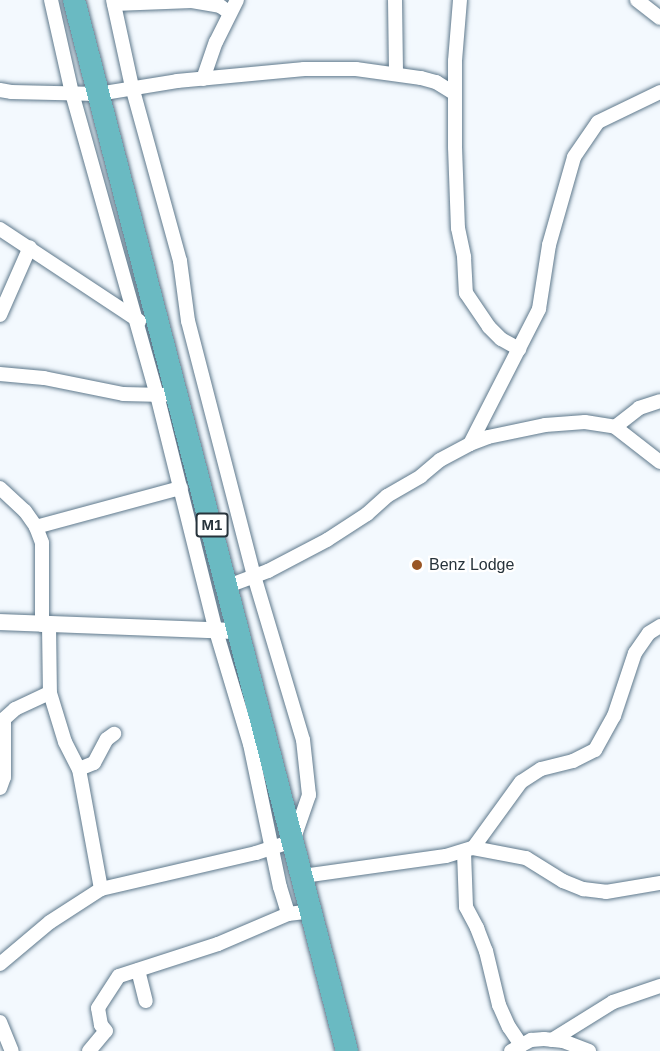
<!DOCTYPE html>
<style>
body{margin:0}
#map{position:relative;width:660px;height:1051px;overflow:hidden;background:#f3f9fe;font-family:Helvetica,sans-serif}
div>[style]{position:absolute}
.roads{filter:drop-shadow(0 0 2px #5f798c) drop-shadow(0 0 2px #5f798c)}
.minor>*{height:14px;margin:-7px;padding:0 7px;transform-origin:7px;border-radius:7px;background:#fff}
.tertiary>*{height:16px;margin:-8px;padding:0 8px;transform-origin:8px;border-radius:8px;background:#fff}
.trunk>*{height:22px;margin:-11px;padding:0 11px;transform-origin:11px;border-radius:11px;background:#6abac2}
.dots>*{width:16px;height:16px;translate:-50% -50%;box-sizing:border-box;border:3px solid #fff;border-radius:50%}
span{translate:-50% -50%;white-space:nowrap;text-align:center;line-height:1.15;-webkit-text-stroke:4.5px #fff;paint-order:stroke}
.shield-label span{padding:2px 4px;background:#fff;border:2px solid;border-radius:4px;-webkit-text-stroke-width:0}
.shield-label{font-size:15px;color:#27333b;font-weight:700}
.poi-label{font-size:16px;color:#27333b}
.left{translate:0 -50%;text-align:left}
</style>
<div id="map">
<div class="roads">
<div class="minor">
<i style="left:51px;top:0;width:95px;rotate:77.3deg"></i>
<i style="left:72px;top:93px;width:314px;rotate:74.3deg"></i>
<i style="left:157px;top:395px;width:243px;rotate:76deg"></i>
<i style="left:216px;top:631px;width:118px;rotate:73.3deg"></i>
<i style="left:250px;top:744px;width:146px;rotate:78.2deg"></i>
<i style="left:280px;top:887px;width:28px;rotate:73deg"></i>
<i style="left:395px;top:0;width:74px;rotate:89.2deg"></i>
<i style="left:460px;top:0;width:61px;rotate:94.7deg"></i>
<i style="left:455px;top:61px;width:86px;rotate:90deg"></i>
<i style="left:455px;top:147px;width:81px;rotate:87.9deg"></i>
<i style="left:458px;top:228px;width:30px;rotate:78deg"></i>
<i style="left:464px;top:257px;width:36px;rotate:87deg"></i>
<i style="left:466px;top:293px;width:41px;rotate:55.9deg"></i>
<i style="left:489px;top:327px;width:17px;rotate:45deg"></i>
<i style="left:501px;top:339px;width:21px;rotate:29deg"></i>
<i style="left:637px;top:0;width:29px;rotate:38deg"></i>
<i style="left:114px;top:4px;width:78px;rotate:-2.2deg"></i>
<i style="left:192px;top:1px;width:28px;rotate:10deg"></i>
<i style="left:220px;top:6px;width:12px;rotate:35deg"></i>
<i style="left:203px;top:79px;width:39px;rotate:-71deg"></i>
<i style="left:216px;top:42px;width:47px;rotate:-63.4deg"></i>
<i style="left:0;top:90px;width:11px;rotate:10deg"></i>
<i style="left:11px;top:92px;width:87px;rotate:1.3deg"></i>
<i style="left:98px;top:94px;width:80px;rotate:-9.3deg"></i>
<i style="left:177px;top:81px;width:128px;rotate:-5.4deg"></i>
<i style="left:304px;top:69px;width:52px"></i>
<i style="left:356px;top:69px;width:66px;rotate:7.9deg"></i>
<i style="left:421px;top:78px;width:16px;rotate:15deg"></i>
<i style="left:436px;top:82px;width:22px;rotate:32deg"></i>
<i style="left:0;top:229px;width:167px;rotate:33.5deg"></i>
<i style="left:0;top:315px;width:74px;rotate:-66.2deg"></i>
<i style="left:0;top:374px;width:44px;rotate:5.2deg"></i>
<i style="left:44px;top:378px;width:81px;rotate:11.4deg"></i>
<i style="left:123px;top:394px;width:41px;rotate:1.4deg"></i>
<i style="left:615px;top:427px;width:31px;rotate:-38deg"></i>
<i style="left:639px;top:408px;width:22px;rotate:-18deg"></i>
<i style="left:470px;top:444px;width:19px;rotate:-21deg"></i>
<i style="left:488px;top:437px;width:58px;rotate:-11.9deg"></i>
<i style="left:545px;top:425px;width:40px;rotate:-4.3deg"></i>
<i style="left:585px;top:422px;width:30px;rotate:9deg"></i>
<i style="left:615px;top:427px;width:57px;rotate:37.9deg"></i>
<i style="left:0;top:488px;width:34px;rotate:43deg"></i>
<i style="left:25px;top:511px;width:19px;rotate:55deg"></i>
<i style="left:36px;top:527px;width:17px;rotate:69deg"></i>
<i style="left:42px;top:543px;width:82px;rotate:90deg"></i>
<i style="left:36px;top:527px;width:150px;rotate:-15.1deg"></i>
<i style="left:228px;top:586px;width:43px;rotate:-20.6deg"></i>
<i style="left:268px;top:571px;width:67px;rotate:-27.7deg"></i>
<i style="left:327px;top:540px;width:48px;rotate:-33deg"></i>
<i style="left:367px;top:514px;width:27px;rotate:-42deg"></i>
<i style="left:387px;top:496px;width:39px;rotate:-30deg"></i>
<i style="left:421px;top:476px;width:25px;rotate:-40deg"></i>
<i style="left:440px;top:460px;width:34px;rotate:-28deg"></i>
<i style="left:470px;top:444px;width:152px;rotate:-62.9deg"></i>
<i style="left:539px;top:309px;width:65px;rotate:-81.1deg"></i>
<i style="left:549px;top:245px;width:91px;rotate:-74.1deg"></i>
<i style="left:574px;top:157px;width:42px;rotate:-55.6deg"></i>
<i style="left:598px;top:122px;width:69px;rotate:-25.8deg"></i>
<i style="left:49px;top:625px;width:68px;rotate:89.2deg"></i>
<i style="left:50px;top:693px;width:51px;rotate:73deg"></i>
<i style="left:65px;top:742px;width:30px;rotate:63deg"></i>
<i style="left:79px;top:769px;width:122px;rotate:79.6deg"></i>
<i style="left:79px;top:769px;width:16px;rotate:-22deg"></i>
<i style="left:94px;top:763px;width:27px;rotate:-62deg"></i>
<i style="left:107px;top:739px;width:9px;rotate:-36deg"></i>
<i style="left:0;top:788px;width:12px;rotate:-70deg"></i>
<i style="left:4px;top:777px;width:58px;rotate:-90deg"></i>
<i style="left:4px;top:719px;width:15px;rotate:-42deg"></i>
<i style="left:15px;top:709px;width:38px;rotate:-25deg"></i>
<i style="left:473px;top:848px;width:54px;rotate:10.7deg"></i>
<i style="left:526px;top:858px;width:44px;rotate:31.9deg"></i>
<i style="left:563px;top:881px;width:22px;rotate:22deg"></i>
<i style="left:583px;top:889px;width:23px;rotate:7deg"></i>
<i style="left:606px;top:892px;width:55px;rotate:-9.5deg"></i>
<i style="left:464px;top:852px;width:55px;rotate:87.9deg"></i>
<i style="left:466px;top:907px;width:24px;rotate:62deg"></i>
<i style="left:477px;top:928px;width:25px;rotate:69deg"></i>
<i style="left:486px;top:951px;width:56px;rotate:76.5deg"></i>
<i style="left:499px;top:1005px;width:24px;rotate:66deg"></i>
<i style="left:509px;top:1027px;width:22px;rotate:56deg"></i>
<i style="left:303px;top:876px;width:144px;rotate:-8deg"></i>
<i style="left:446px;top:856px;width:28px;rotate:-17deg"></i>
<i style="left:473px;top:848px;width:82px;rotate:-54deg"></i>
<i style="left:521px;top:782px;width:24px;rotate:-33deg"></i>
<i style="left:541px;top:769px;width:33px;rotate:-14deg"></i>
<i style="left:573px;top:761px;width:25px;rotate:-27deg"></i>
<i style="left:595px;top:750px;width:39px;rotate:-61deg"></i>
<i style="left:614px;top:716px;width:66px;rotate:-71.6deg"></i>
<i style="left:635px;top:653px;width:24px;rotate:-55deg"></i>
<i style="left:649px;top:633px;width:13px;rotate:-32deg"></i>
<i style="left:0;top:964px;width:65px;rotate:-40deg"></i>
<i style="left:50px;top:922px;width:61px;rotate:-32.9deg"></i>
<i style="left:101px;top:889px;width:159px;rotate:-13.1deg"></i>
<i style="left:256px;top:853px;width:39px;rotate:-18deg"></i>
<i style="left:293px;top:841px;width:49px;rotate:-70.8deg"></i>
<i style="left:309px;top:795px;width:55px;rotate:-96.2deg"></i>
<i style="left:303px;top:740px;width:171px;rotate:-106.6deg"></i>
<i style="left:254px;top:576px;width:263px;rotate:-104.5deg"></i>
<i style="left:188px;top:321px;width:61px;rotate:-97.6deg"></i>
<i style="left:180px;top:261px;width:180px;rotate:-105.4deg"></i>
<i style="left:132px;top:87px;width:89px;rotate:-102.3deg"></i>
<i style="left:138px;top:970px;width:32px;rotate:76deg"></i>
<i style="left:0;top:1022px;width:31px;rotate:68deg"></i>
<i style="left:552px;top:1040px;width:72px;rotate:-31.9deg"></i>
<i style="left:613px;top:1002px;width:50px;rotate:-18.8deg"></i>
<i style="left:89px;top:1051px;width:26px;rotate:-50deg"></i>
<i style="left:106px;top:1031px;width:8px;rotate:-130deg"></i>
<i style="left:101px;top:1025px;width:17px;rotate:-100deg"></i>
<i style="left:98px;top:1008px;width:38px;rotate:-57deg"></i>
<i style="left:119px;top:976px;width:104px;rotate:-17.9deg"></i>
<i style="left:218px;top:944px;width:76px;rotate:-23.2deg"></i>
<i style="left:288px;top:914px;width:23px;rotate:-7deg"></i>
<i style="left:511px;top:1051px;width:23px;rotate:-29deg"></i>
<i style="left:531px;top:1040px;width:13px;rotate:-4deg"></i>
<i style="left:544px;top:1039px;width:19px;rotate:6deg"></i>
<i style="left:563px;top:1041px;width:28px;rotate:21deg"></i>
</div>
<div class="tertiary">
<i style="left:0;top:622px;width:239px;rotate:2.2deg"></i>
</div>
<div class="trunk">
<i style="left:74px;top:0;width:1086px;rotate:75.44deg"></i>
</div>
</div>
<div class="dots">
<i style="left:417px;top:565px;background:#995625"></i>
</div>
<div class="shield-label">
<span style="left:212px;top:525px">M1</span>
</div>
<div class="poi-label">
<span class="left" style="left:429px;top:565px">Benz Lodge</span>
</div>
</div>
